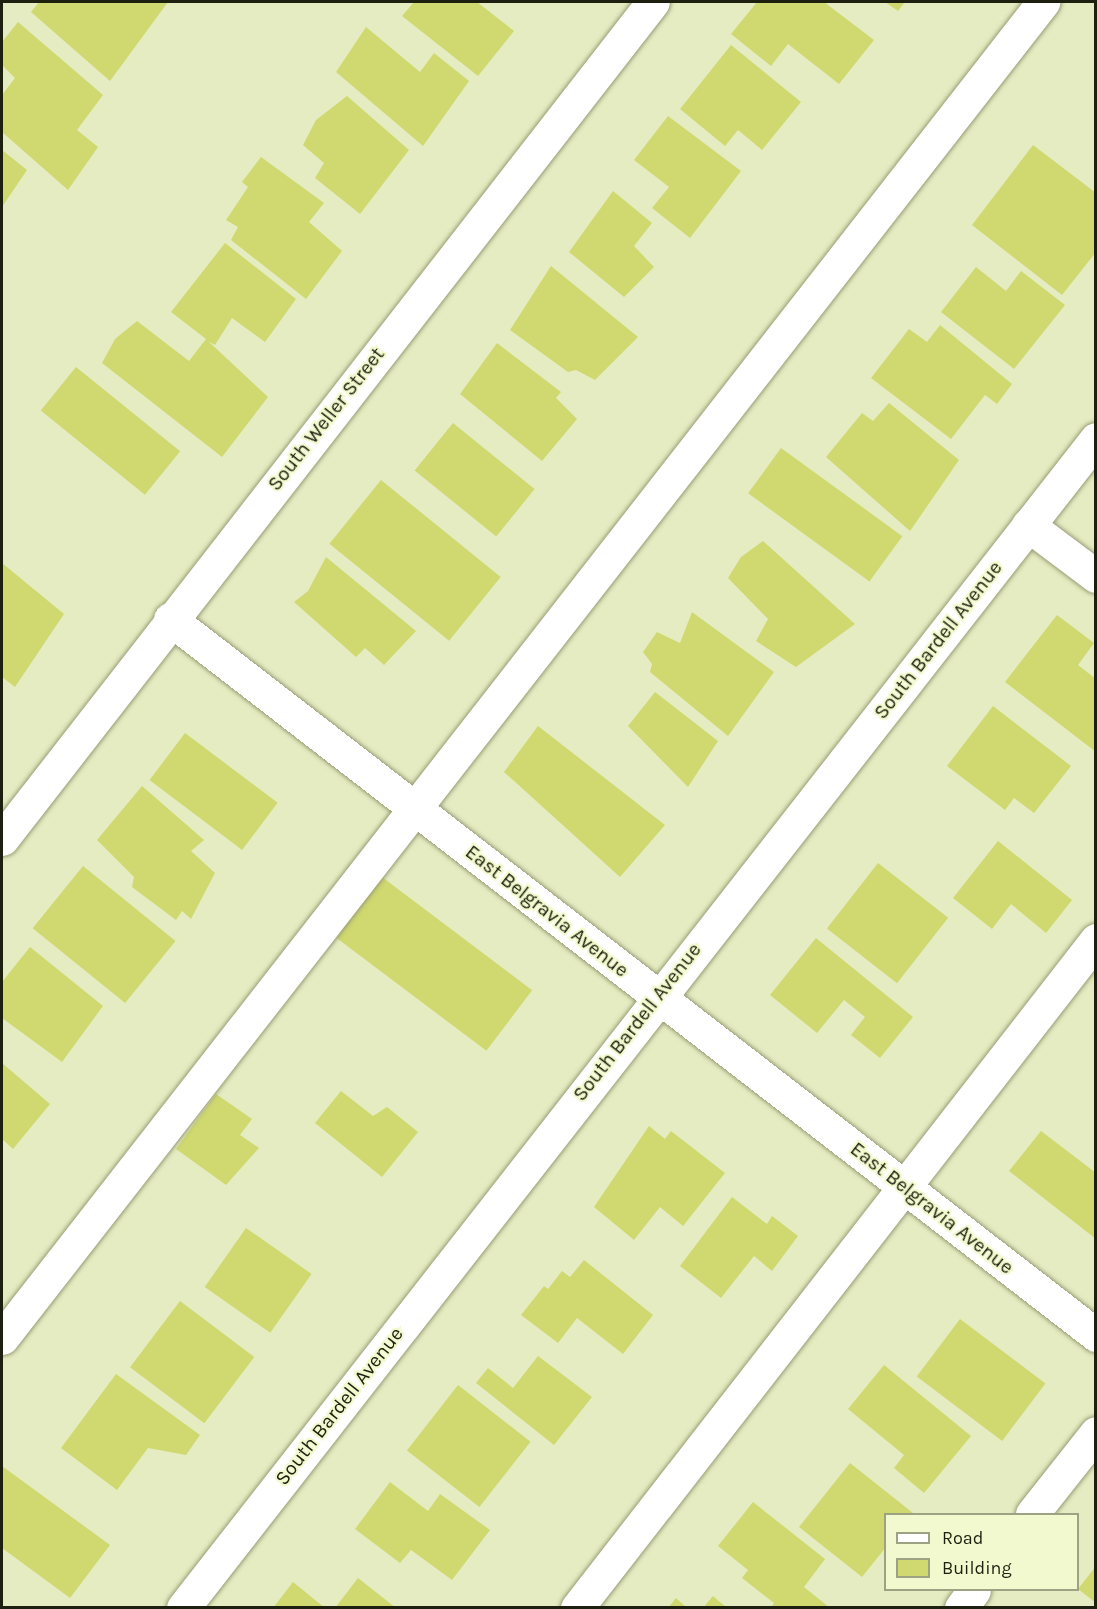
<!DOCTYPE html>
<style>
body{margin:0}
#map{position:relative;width:1097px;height:1609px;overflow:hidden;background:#e6ecc2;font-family:Karla,sans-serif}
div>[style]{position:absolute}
.building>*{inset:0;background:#cfd96f;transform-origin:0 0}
.roads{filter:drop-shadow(0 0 2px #999d76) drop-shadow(0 0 2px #999d76)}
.minor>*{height:33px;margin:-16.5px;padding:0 16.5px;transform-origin:16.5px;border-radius:16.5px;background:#fff}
span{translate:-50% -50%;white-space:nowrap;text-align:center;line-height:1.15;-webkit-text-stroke:4.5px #f3f9ce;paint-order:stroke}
.street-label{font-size:20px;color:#1d1f0f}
.frame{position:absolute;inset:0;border:3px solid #1d1f0f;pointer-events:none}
.legend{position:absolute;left:884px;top:1513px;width:195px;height:78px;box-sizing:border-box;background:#f3f9ce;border:2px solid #9da282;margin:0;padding:8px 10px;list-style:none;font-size:18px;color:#1d1f0f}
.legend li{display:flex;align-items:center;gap:12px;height:30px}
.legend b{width:30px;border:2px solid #9da282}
</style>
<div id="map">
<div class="building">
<i style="clip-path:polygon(39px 2px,168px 2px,110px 81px,31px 12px)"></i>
<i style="clip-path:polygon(414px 2px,477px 2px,514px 31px,478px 76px,402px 16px)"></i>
<i style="clip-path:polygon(757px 2px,824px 2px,874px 40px,839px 84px,788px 44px,771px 66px,731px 34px)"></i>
<i style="clip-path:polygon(885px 2px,905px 2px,898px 11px)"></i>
<i style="clip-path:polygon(18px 22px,103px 95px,77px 130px,98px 147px,68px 190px,2px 132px,2px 95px,15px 78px,2px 65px,2px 42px)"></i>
<i style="clip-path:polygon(366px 27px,420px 72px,434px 53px,469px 81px,423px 146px,336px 72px)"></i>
<i style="clip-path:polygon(731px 45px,801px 102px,762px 150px,738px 130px,725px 146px,680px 109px)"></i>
<i style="clip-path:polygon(347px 96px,409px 150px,360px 214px,315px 178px,324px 163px,303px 145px,316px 120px)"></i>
<i style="clip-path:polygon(668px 116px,741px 171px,690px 238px,652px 208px,669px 187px,634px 160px)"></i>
<i style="clip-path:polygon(1033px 145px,1096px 193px,1096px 252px,1062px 295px,972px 225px)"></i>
<i style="clip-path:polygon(2px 150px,27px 170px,2px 207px)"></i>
<i style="clip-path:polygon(261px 157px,324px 203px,309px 222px,342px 251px,306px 299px,231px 240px,238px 227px,226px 220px,248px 187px,242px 182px)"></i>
<i style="clip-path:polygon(613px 191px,652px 223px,634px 246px,654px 267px,624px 297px,569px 252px)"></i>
<i style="clip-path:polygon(225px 243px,296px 299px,265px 342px,232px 318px,215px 345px,208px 341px,268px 397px,222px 457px,102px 363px,115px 339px,137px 321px,189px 361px,206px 339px,171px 312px)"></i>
<i style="clip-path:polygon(551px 266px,638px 337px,595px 380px,576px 370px,568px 372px,510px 330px)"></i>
<i style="clip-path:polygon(976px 267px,1006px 291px,1021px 271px,1065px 305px,1014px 369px,941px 312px)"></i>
<i style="clip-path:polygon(940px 325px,1012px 384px,997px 404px,985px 395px,951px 439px,871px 378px,909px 329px,927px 342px)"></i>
<i style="clip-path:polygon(497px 343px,561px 392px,556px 398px,577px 419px,542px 461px,460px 394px)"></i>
<i style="left:76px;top:367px;width:134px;height:56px;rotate:39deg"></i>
<i style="clip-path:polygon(889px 403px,959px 460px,910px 531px,826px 457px,862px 413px,873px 421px)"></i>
<i style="left:453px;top:423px;width:105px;height:61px;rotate:39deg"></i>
<i style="left:781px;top:448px;width:150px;height:56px;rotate:36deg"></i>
<i style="left:381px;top:480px;width:154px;height:82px;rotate:39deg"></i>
<i style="clip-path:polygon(763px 541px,855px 624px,796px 667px,756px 641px,768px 619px,728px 578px,741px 557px)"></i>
<i style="clip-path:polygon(326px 557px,416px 631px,384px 665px,365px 648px,356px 657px,294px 602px,308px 591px)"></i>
<i style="clip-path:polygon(2px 563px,64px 614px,15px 687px,2px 677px)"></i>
<i style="clip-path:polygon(692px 612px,774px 672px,728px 736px,650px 672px,652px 664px,643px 652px,657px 632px,680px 643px)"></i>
<i style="clip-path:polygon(1057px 615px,1094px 643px,1078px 665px,1096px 679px,1096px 752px,1005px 682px)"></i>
<i style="clip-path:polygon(655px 692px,718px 741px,688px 787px,628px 726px)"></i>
<i style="clip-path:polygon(993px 706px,1071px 766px,1034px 813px,1014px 798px,1005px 810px,947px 766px)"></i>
<i style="clip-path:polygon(538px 726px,665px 825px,620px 877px,504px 772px)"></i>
<i style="left:185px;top:733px;width:116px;height:59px;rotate:37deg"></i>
<i style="clip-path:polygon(142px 786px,204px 840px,191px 851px,215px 873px,191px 919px,182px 911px,176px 920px,132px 887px,134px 877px,97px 840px)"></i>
<i style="clip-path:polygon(998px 841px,1072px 900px,1046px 933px,1011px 904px,992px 929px,953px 898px)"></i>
<i style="left:878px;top:863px;width:89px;height:83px;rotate:38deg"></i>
<i style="left:83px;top:866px;width:119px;height:80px;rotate:39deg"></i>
<i style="left:378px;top:874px;width:193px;height:76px;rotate:37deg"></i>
<i style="clip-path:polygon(816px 938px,913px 1017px,880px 1058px,851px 1035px,865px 1017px,844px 1000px,817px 1033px,770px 995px)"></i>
<i style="clip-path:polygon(30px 947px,103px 1006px,62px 1062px,2px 1018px,2px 982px)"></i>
<i style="clip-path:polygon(2px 1063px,50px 1104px,13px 1149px,2px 1139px)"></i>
<i style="clip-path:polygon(341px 1091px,373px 1116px,387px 1107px,418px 1132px,382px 1177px,315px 1123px)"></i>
<i style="clip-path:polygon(216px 1094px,252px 1119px,240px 1135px,259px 1148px,226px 1185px,176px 1149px)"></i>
<i style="clip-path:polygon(649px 1126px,665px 1139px,671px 1131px,725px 1173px,683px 1226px,660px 1207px,634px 1240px,594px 1207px)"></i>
<i style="clip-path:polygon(1041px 1131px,1096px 1173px,1096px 1239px,1009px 1171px)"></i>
<i style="clip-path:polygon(732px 1197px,767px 1224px,772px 1216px,798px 1236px,772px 1271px,754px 1256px,721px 1298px,680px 1266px)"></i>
<i style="left:246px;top:1228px;width:80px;height:72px;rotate:35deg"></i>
<i style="clip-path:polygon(584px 1260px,653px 1315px,623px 1354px,577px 1318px,558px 1343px,521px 1315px,544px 1286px,548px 1289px,562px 1271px,570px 1277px)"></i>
<i style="left:180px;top:1301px;width:93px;height:83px;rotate:37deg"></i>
<i style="left:960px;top:1319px;width:107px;height:72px;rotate:37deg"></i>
<i style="clip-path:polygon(538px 1356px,592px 1397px,554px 1445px,476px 1383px,488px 1368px,513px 1388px)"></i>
<i style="clip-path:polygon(884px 1365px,971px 1436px,924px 1493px,894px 1468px,904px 1455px,848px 1409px)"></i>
<i style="clip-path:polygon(116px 1374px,200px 1435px,186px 1455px,148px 1448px,117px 1490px,61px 1448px)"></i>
<i style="left:458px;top:1385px;width:92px;height:83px;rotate:38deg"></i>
<i style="clip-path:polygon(850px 1463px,913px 1513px,886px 1514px,886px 1547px,862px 1577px,799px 1527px)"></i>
<i style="clip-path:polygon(2px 1466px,110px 1545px,70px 1598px,2px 1548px)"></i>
<i style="clip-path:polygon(390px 1482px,428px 1511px,440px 1494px,490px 1530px,452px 1580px,411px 1550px,400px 1563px,355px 1529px)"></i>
<i style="clip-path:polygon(753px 1502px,825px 1559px,804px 1587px,830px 1608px,771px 1608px,774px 1603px,742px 1578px,748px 1570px,718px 1546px)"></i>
<i style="clip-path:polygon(1096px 1566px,1096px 1603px,1078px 1589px)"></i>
<i style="clip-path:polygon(358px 1578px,396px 1608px,335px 1608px)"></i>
<i style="clip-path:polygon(293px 1582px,325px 1608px,273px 1608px)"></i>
<i style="clip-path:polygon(713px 1596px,727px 1608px,703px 1608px)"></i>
<i style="clip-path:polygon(676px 1598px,687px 1608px,668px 1608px)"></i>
</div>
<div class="roads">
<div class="minor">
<i style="left:1028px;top:525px;width:85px;rotate:36.9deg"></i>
<i style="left:170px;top:619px;width:1171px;rotate:37.71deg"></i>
<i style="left:2px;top:839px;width:1060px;rotate:-52.13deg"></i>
<i style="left:2px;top:1338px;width:1694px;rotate:-52.07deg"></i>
<i style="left:1032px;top:1514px;width:103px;rotate:-51.7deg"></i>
<i style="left:183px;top:1608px;width:1483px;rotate:-52.01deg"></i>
<i style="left:577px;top:1608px;width:846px;rotate:-52.15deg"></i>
<i style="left:961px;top:1608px;width:22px;rotate:-54deg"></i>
</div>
</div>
<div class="street-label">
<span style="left:326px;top:419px;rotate:-52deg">South Weller Street</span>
<span style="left:938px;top:640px;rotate:-52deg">South Bardell Avenue</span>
<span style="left:547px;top:911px;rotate:38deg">East Belgravia Avenue</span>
<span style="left:637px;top:1022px;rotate:-52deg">South Bardell Avenue</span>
<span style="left:932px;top:1208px;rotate:38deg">East Belgravia Avenue</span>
<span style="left:339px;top:1406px;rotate:-52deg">South Bardell Avenue</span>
</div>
<div class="frame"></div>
<ul class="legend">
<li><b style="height:8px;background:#fff"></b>Road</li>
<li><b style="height:16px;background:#cfd96f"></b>Building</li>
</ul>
</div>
